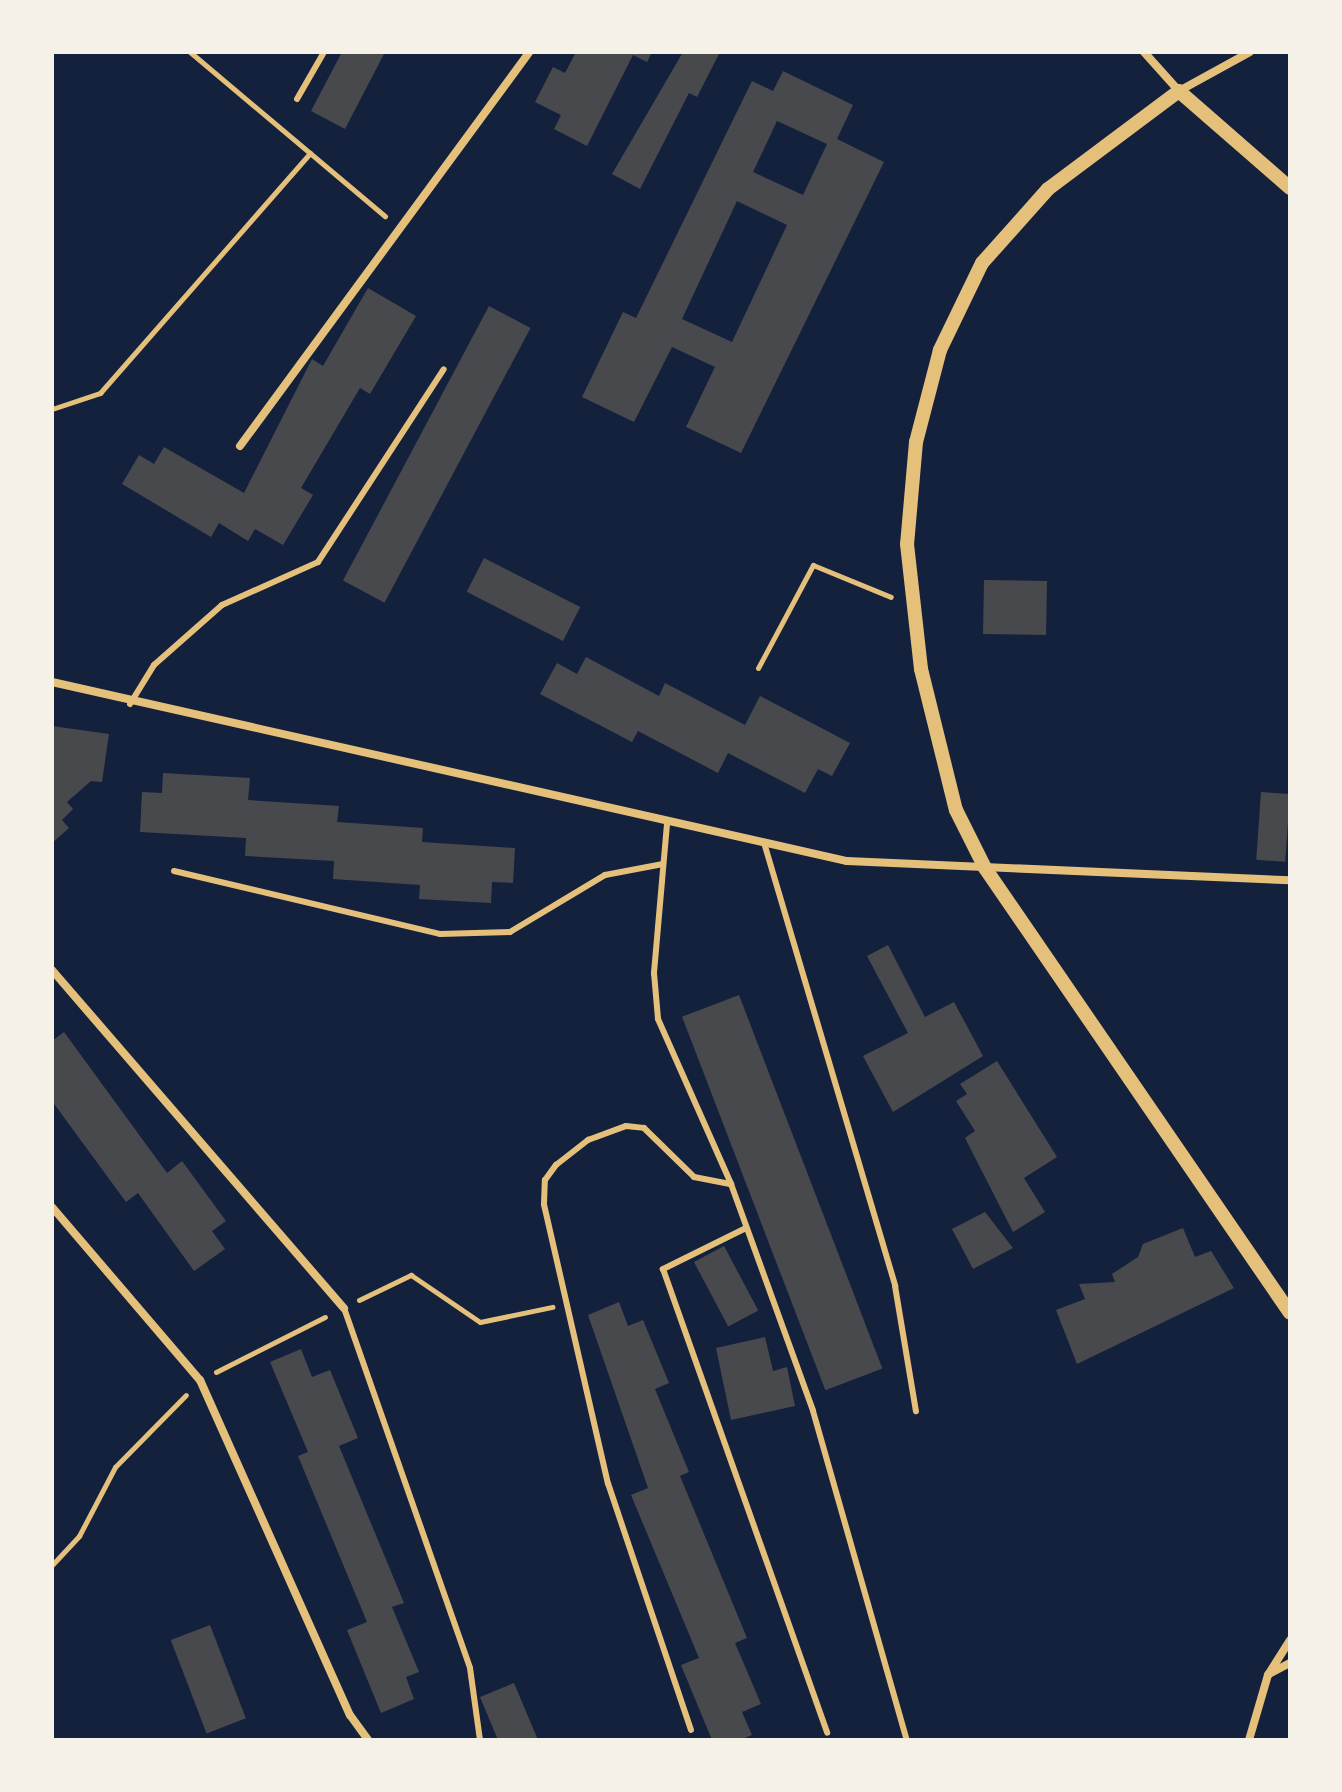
<!DOCTYPE html>
<style>
body{margin:0}
#map{position:relative;width:1342px;height:1792px;overflow:hidden;background:#14213d;font-family:"Roboto Condensed",sans-serif}
div>[style]{position:absolute}
.building>*{inset:0;background:#48494c;transform-origin:0 0}
.path>*{height:5px;margin:-2.5px;padding:0 2.5px;transform-origin:2.5px;border-radius:2.5px;background:#e5c07b}
.service>*{height:6px;margin:-3px;padding:0 3px;transform-origin:3px;border-radius:3px;background:#e5c07b}
.minor>*{height:8px;margin:-4px;padding:0 4px;transform-origin:4px;border-radius:4px;background:#e5c07b}
.tertiary>*{height:14px;margin:-7px;padding:0 7px;transform-origin:7px;border-radius:7px;background:#e5c07b}
span{translate:-50% -50%;white-space:nowrap;text-align:center;line-height:1.15;-webkit-text-stroke:8px #f6f1e7;paint-order:stroke}
.frame{position:absolute;inset:0;border:54px solid #f6f1e7;pointer-events:none}
</style>
<div id="map">
<div class="building">
<i style="clip-path:polygon(342px 52px,385px 52px,345px 129px,311px 111px)"></i>
<i style="clip-path:polygon(576px 52px,652px 52px,647px 62px,633px 55px,587px 146px,554px 129px,561px 115px,535px 102px,553px 67px,565px 73px)"></i>
<i style="clip-path:polygon(683px 52px,720px 52px,697px 97px,689px 93px,640px 189px,612px 174px)"></i>
<i style="clip-path:polygon(evenodd,783px 71px,853px 105px,837px 139px,884px 162px,741px 453px,686px 427px,715px 367px,672px 347px,634px 422px,582px 397px,623px 312px,636px 318px,752px 81px,773px 91px,783px 71px,777px 121px,827px 144px,803px 195px,753px 172px,777px 121px,783px 71px,737px 201px,787px 225px,732px 342px,682px 319px,737px 201px)"></i>
<i style="clip-path:polygon(368px 288px,416px 316px,370px 394px,360px 388px,301px 488px,313px 495px,283px 545px,255px 529px,248px 541px,219px 523px,211px 537px,122px 484px,139px 455px,154px 464px,164px 447px,244px 493px,312px 359px,323px 366px)"></i>
<i style="left:489px;top:306px;width:47px;height:311px;rotate:28deg"></i>
<i style="left:484px;top:558px;width:108px;height:38px;rotate:27deg"></i>
<i style="left:984px;top:580px;width:63px;height:54px;rotate:1deg"></i>
<i style="clip-path:polygon(586px 657px,659px 696px,665px 683px,745px 725px,760px 696px,850px 743px,832px 776px,818px 769px,805px 793px,728px 753px,718px 773px,638px 731px,632px 742px,540px 694px,557px 663px,577px 674px)"></i>
<i style="clip-path:polygon(52px 726px,109px 734px,102px 782px,91px 781px,67px 802px,73px 809px,62px 820px,69px 828px,52px 843px)"></i>
<i style="clip-path:polygon(163px 773px,250px 778px,248px 800px,339px 806px,337px 822px,423px 828px,422px 842px,515px 848px,513px 883px,492px 882px,491px 903px,419px 899px,420px 885px,333px 879px,334px 861px,245px 856px,246px 838px,140px 832px,142px 792px,162px 793px)"></i>
<i style="left:1261px;top:792px;width:29px;height:68px;rotate:4deg"></i>
<i style="clip-path:polygon(888px 945px,925px 1017px,954px 1002px,983px 1056px,893px 1112px,863px 1056px,908px 1033px,867px 956px)"></i>
<i style="left:739px;top:995px;width:400px;height:61px;rotate:69deg"></i>
<i style="clip-path:polygon(64px 1032px,167px 1173px,182px 1161px,226px 1221px,212px 1231px,225px 1249px,194px 1271px,138px 1193px,126px 1202px,52px 1101px,52px 1041px)"></i>
<i style="clip-path:polygon(997px 1061px,1057px 1157px,1024px 1178px,1045px 1212px,1013px 1232px,965px 1138px,975px 1131px,956px 1101px,967px 1094px,960px 1084px)"></i>
<i style="clip-path:polygon(985px 1212px,1013px 1248px,973px 1269px,952px 1229px)"></i>
<i style="clip-path:polygon(1183px 1228px,1195px 1257px,1211px 1251px,1234px 1288px,1077px 1364px,1056px 1310px,1085px 1299px,1079px 1284px,1115px 1282px,1112px 1274px,1138px 1257px,1143px 1244px)"></i>
<i style="left:724px;top:1246px;width:73px;height:34px;rotate:62deg"></i>
<i style="clip-path:polygon(619px 1302px,628px 1326px,643px 1320px,669px 1383px,655px 1389px,689px 1472px,680px 1476px,747px 1638px,735px 1643px,761px 1704px,742px 1712px,752px 1735px,740px 1740px,712px 1740px,681px 1665px,699px 1658px,631px 1495px,648px 1488px,588px 1315px)"></i>
<i style="clip-path:polygon(765px 1337px,773px 1371px,787px 1367px,795px 1406px,731px 1420px,716px 1348px)"></i>
<i style="clip-path:polygon(301px 1349px,312px 1377px,330px 1370px,358px 1438px,339px 1446px,404px 1603px,392px 1607px,419px 1672px,406px 1677px,414px 1699px,381px 1713px,347px 1630px,367px 1622px,298px 1456px,308px 1452px,270px 1362px)"></i>
<i style="left:210px;top:1625px;width:100px;height:42px;rotate:69deg"></i>
<i style="clip-path:polygon(514px 1683px,538px 1740px,498px 1740px,480px 1697px)"></i>
</div>
<div class="path">
<i style="left:190px;top:52px;width:255px;rotate:40.1deg"></i>
<i style="left:52px;top:409px;width:51px;rotate:-18.4deg"></i>
<i style="left:100px;top:393px;width:319px;rotate:-48.8deg"></i>
<i style="left:758px;top:668px;width:117px;rotate:-61.9deg"></i>
<i style="left:813px;top:565px;width:84px;rotate:22.3deg"></i>
<i style="left:359px;top:1300px;width:58px;rotate:-25.7deg"></i>
<i style="left:411px;top:1275px;width:83px;rotate:34.3deg"></i>
<i style="left:480px;top:1322px;width:74px;rotate:-11.8deg"></i>
<i style="left:216px;top:1372px;width:122px;rotate:-26.8deg"></i>
<i style="left:52px;top:1565px;width:40px;rotate:-47deg"></i>
<i style="left:79px;top:1536px;width:78px;rotate:-62.4deg"></i>
<i style="left:115px;top:1467px;width:101px;rotate:-45.4deg"></i>
</div>
<div class="service">
<i style="left:297px;top:99px;width:54px;rotate:-60.1deg"></i>
<i style="left:130px;top:704px;width:46px;rotate:-58.4deg"></i>
<i style="left:154px;top:665px;width:91px;rotate:-41.4deg"></i>
<i style="left:222px;top:605px;width:105px;rotate:-24.1deg"></i>
<i style="left:318px;top:562px;width:230px;rotate:-56.9deg"></i>
<i style="left:667px;top:824px;width:150px;rotate:95deg"></i>
<i style="left:654px;top:973px;width:46px;rotate:85deg"></i>
<i style="left:658px;top:1019px;width:180px;rotate:66.1deg"></i>
<i style="left:765px;top:846px;width:459px;rotate:73.5deg"></i>
<i style="left:895px;top:1286px;width:127px;rotate:80.5deg"></i>
<i style="left:174px;top:871px;width:273px;rotate:13.3deg"></i>
<i style="left:440px;top:934px;width:70px;rotate:-1.6deg"></i>
<i style="left:510px;top:932px;width:111px;rotate:-31deg"></i>
<i style="left:605px;top:875px;width:59px;rotate:-10.7deg"></i>
<i style="left:746px;top:1228px;width:93px;rotate:153.7deg"></i>
<i style="left:663px;top:1269px;width:492px;rotate:70.5deg"></i>
<i style="left:344px;top:1308px;width:381px;rotate:70.7deg"></i>
<i style="left:470px;top:1668px;width:73px;rotate:82.1deg"></i>
<i style="left:691px;top:1730px;width:260px;rotate:-108.6deg"></i>
<i style="left:608px;top:1484px;width:287px;rotate:-102.9deg"></i>
<i style="left:544px;top:1204px;width:24px;rotate:-88deg"></i>
<i style="left:545px;top:1180px;width:19px;rotate:-54deg"></i>
<i style="left:556px;top:1165px;width:41px;rotate:-38deg"></i>
<i style="left:588px;top:1140px;width:40px;rotate:-20.2deg"></i>
<i style="left:626px;top:1126px;width:18px;rotate:6deg"></i>
<i style="left:644px;top:1128px;width:70px;rotate:44.4deg"></i>
<i style="left:694px;top:1177px;width:38px;rotate:11deg"></i>
<i style="left:731px;top:1184px;width:241px;rotate:70.1deg"></i>
<i style="left:813px;top:1411px;width:342px;rotate:74.1deg"></i>
</div>
<div class="minor">
<i style="left:1144px;top:52px;width:52px;rotate:48.1deg"></i>
<i style="left:1179px;top:91px;width:81px;rotate:-28.8deg"></i>
<i style="left:240px;top:446px;width:489px;rotate:-53.7deg"></i>
<i style="left:52px;top:682px;width:815px;rotate:12.69deg"></i>
<i style="left:847px;top:861px;width:443px;rotate:2.5deg"></i>
<i style="left:52px;top:970px;width:447px;rotate:49.2deg"></i>
<i style="left:52px;top:1207px;width:228px;rotate:49.5deg"></i>
<i style="left:200px;top:1380px;width:367px;rotate:65.9deg"></i>
<i style="left:350px;top:1715px;width:31px;rotate:54deg"></i>
<i style="left:1269px;top:1674px;width:24px;rotate:-28deg"></i>
<i style="left:1249px;top:1740px;width:68px;rotate:-73.7deg"></i>
<i style="left:1268px;top:1675px;width:41px;rotate:-57.8deg"></i>
</div>
<div class="tertiary">
<i style="left:1290px;top:188px;width:147px;rotate:-138.9deg"></i>
<i style="left:1179px;top:91px;width:164px;rotate:143.2deg"></i>
<i style="left:1048px;top:189px;width:99px;rotate:131.7deg"></i>
<i style="left:982px;top:263px;width:97px;rotate:115.8deg"></i>
<i style="left:940px;top:350px;width:95px;rotate:104.6deg"></i>
<i style="left:916px;top:442px;width:102px;rotate:95deg"></i>
<i style="left:907px;top:544px;width:126px;rotate:83.6deg"></i>
<i style="left:921px;top:669px;width:145px;rotate:76.1deg"></i>
<i style="left:956px;top:810px;width:65px;rotate:63.4deg"></i>
<i style="left:985px;top:868px;width:539px;rotate:55.57deg"></i>
</div>
<div class="frame"></div>
</div>
